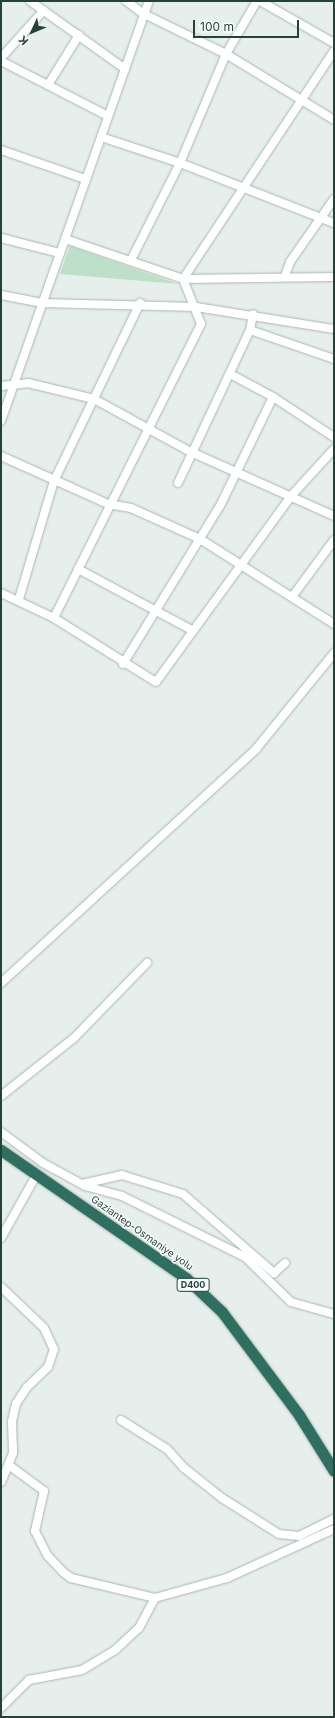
<!DOCTYPE html>
<style>
body{margin:0}
#map{position:relative;width:335px;height:1718px;overflow:hidden;background:#e6efeb;font-family:Inter,sans-serif}
div>[style]{position:absolute}
.green>*{inset:0;background:#bfe0c8}
.roads{filter:drop-shadow(0 0 1px #a8b8b2) drop-shadow(0 0 1px #a8b8b2)}
.minor>*{height:8px;margin:-4px;padding:0 4px;transform-origin:4px;border-radius:4px;background:#fff}
.highway>*{height:11px;margin:-5.5px;padding:0 5.5px;transform-origin:5.5px;border-radius:5.5px;background:#2f6f62}
span{translate:-50% -50%;white-space:nowrap;text-align:center;line-height:1.15;-webkit-text-stroke:3px #f7fbf9;paint-order:stroke}
.shield-label span{padding:1px 3px;background:#f7fbf9;border:1px solid;border-radius:3px;-webkit-text-stroke-width:0}
.shield-label{font-size:9px;color:#24423a;font-weight:700}
.street-label{font-size:10px;color:#24423a}
.frame{position:absolute;inset:0;border:2px solid #24423a;pointer-events:none}
.north{position:absolute;left:12px;top:12px;width:40px;height:40px;-webkit-text-stroke:3px #f7fbf9;paint-order:stroke;rotate:226deg;font-size:11px;font-weight:700;line-height:16px;text-align:center;color:#24423a}
.north::after{content:'';display:block;margin:auto;width:14px;height:18px;background:#24423a;clip-path:polygon(50% 0,100% 100%,50% 72%,0 100%)}
.scale{position:absolute;left:193px;top:20px;width:106px;height:18px;box-sizing:border-box;border:2px solid #24423a;border-top:0;padding-left:5px;font-size:12px;line-height:14px;white-space:nowrap;color:#24423a;-webkit-text-stroke:3px #f7fbf9;paint-order:stroke}
</style>
<div id="map">
<div class="green">
<i style="clip-path:polygon(70px 246px,178px 284px,60px 274px)"></i>
</div>
<div class="roads">
<div class="minor">
<i style="left:30px;top:1px;width:117px;rotate:35.6deg"></i>
<i style="left:126px;top:1px;width:22px;rotate:36deg"></i>
<i style="left:144px;top:14px;width:91px;rotate:26deg"></i>
<i style="left:226px;top:54px;width:127px;rotate:31.4deg"></i>
<i style="left:260px;top:1px;width:85px;rotate:29.6deg"></i>
<i style="left:334px;top:51px;width:273px;rotate:123.5deg"></i>
<i style="left:183px;top:279px;width:48px;rotate:68.2deg"></i>
<i style="left:201px;top:324px;width:329px;rotate:116.6deg"></i>
<i style="left:54px;top:618px;width:120px;rotate:32.1deg"></i>
<i style="left:156px;top:682px;width:231px;rotate:-54deg"></i>
<i style="left:292px;top:495px;width:62px;rotate:-47.6deg"></i>
<i style="left:1px;top:58px;width:64px;rotate:-48.1deg"></i>
<i style="left:1px;top:61px;width:120px;rotate:27.2deg"></i>
<i style="left:48px;top:85px;width:59px;rotate:-58.2deg"></i>
<i style="left:101px;top:137px;width:83px;rotate:18.2deg"></i>
<i style="left:180px;top:163px;width:165px;rotate:21.3deg"></i>
<i style="left:1px;top:150px;width:89px;rotate:19deg"></i>
<i style="left:1px;top:238px;width:61px;rotate:14.3deg"></i>
<i style="left:65px;top:239px;width:125px;rotate:18.7deg"></i>
<i style="left:183px;top:279px;width:151px;rotate:-0.8deg"></i>
<i style="left:131px;top:260px;width:109px;rotate:-63.2deg"></i>
<i style="left:180px;top:163px;width:118px;rotate:-67.1deg"></i>
<i style="left:226px;top:54px;width:61px;rotate:-59.7deg"></i>
<i style="left:285px;top:276px;width:15px;rotate:-70deg"></i>
<i style="left:290px;top:262px;width:77px;rotate:-55.1deg"></i>
<i style="left:1px;top:295px;width:42px;rotate:11deg"></i>
<i style="left:42px;top:303px;width:154px;rotate:1.5deg"></i>
<i style="left:196px;top:307px;width:140px;rotate:9.1deg"></i>
<i style="left:250px;top:330px;width:89px;rotate:19deg"></i>
<i style="left:230px;top:374px;width:49px;rotate:28.1deg"></i>
<i style="left:1px;top:386px;width:27px;rotate:-6deg"></i>
<i style="left:28px;top:383px;width:68px;rotate:13.6deg"></i>
<i style="left:94px;top:399px;width:111px;rotate:28.7deg"></i>
<i style="left:191px;top:452px;width:157px;rotate:24.1deg"></i>
<i style="left:1px;top:421px;width:445px;rotate:-70.6deg"></i>
<i style="left:1px;top:456px;width:117px;rotate:24.2deg"></i>
<i style="left:108px;top:504px;width:23px;rotate:10deg"></i>
<i style="left:131px;top:508px;width:76px;rotate:24.2deg"></i>
<i style="left:200px;top:539px;width:159px;rotate:32.4deg"></i>
<i style="left:178px;top:483px;width:169px;rotate:-64.8deg"></i>
<i style="left:250px;top:330px;width:16px;rotate:-79deg"></i>
<i style="left:78px;top:569px;width:129px;rotate:28.2deg"></i>
<i style="left:1px;top:593px;width:59px;rotate:25.3deg"></i>
<i style="left:292px;top:597px;width:71px;rotate:-53.6deg"></i>
<i style="left:19px;top:599px;width:123px;rotate:-73.5deg"></i>
<i style="left:54px;top:481px;width:198px;rotate:-64.2deg"></i>
<i style="left:123px;top:664px;width:185px;rotate:-58.5deg"></i>
<i style="left:220px;top:506px;width:121px;rotate:-64.1deg"></i>
<i style="left:273px;top:397px;width:73px;rotate:33.3deg"></i>
<i style="left:1px;top:983px;width:346px;rotate:-42.5deg"></i>
<i style="left:256px;top:749px;width:124px;rotate:-50.9deg"></i>
<i style="left:1px;top:1096px;width:93px;rotate:-38.5deg"></i>
<i style="left:74px;top:1038px;width:105px;rotate:-45.8deg"></i>
<i style="left:1px;top:1132px;width:52px;rotate:36.4deg"></i>
<i style="left:43px;top:1163px;width:48px;rotate:28.7deg"></i>
<i style="left:85px;top:1186px;width:38px;rotate:15deg"></i>
<i style="left:122px;top:1196px;width:137px;rotate:26.4deg"></i>
<i style="left:245px;top:1257px;width:64px;rotate:44.4deg"></i>
<i style="left:291px;top:1302px;width:45px;rotate:15.6deg"></i>
<i style="left:82px;top:1184px;width:41px;rotate:-12.7deg"></i>
<i style="left:122px;top:1175px;width:64px;rotate:17.3deg"></i>
<i style="left:183px;top:1194px;width:121px;rotate:41deg"></i>
<i style="left:274px;top:1273px;width:15px;rotate:-42deg"></i>
<i style="left:1px;top:1238px;width:71px;rotate:-60.6deg"></i>
<i style="left:1px;top:1287px;width:59px;rotate:43.6deg"></i>
<i style="left:44px;top:1328px;width:23px;rotate:65deg"></i>
<i style="left:54px;top:1349px;width:19px;rotate:108deg"></i>
<i style="left:48px;top:1367px;width:29px;rotate:136deg"></i>
<i style="left:27px;top:1387px;width:20px;rotate:123deg"></i>
<i style="left:16px;top:1404px;width:18px;rotate:103deg"></i>
<i style="left:12px;top:1422px;width:31px;rotate:88deg"></i>
<i style="left:13px;top:1453px;width:31px;rotate:112deg"></i>
<i style="left:121px;top:1420px;width:54px;rotate:32.2deg"></i>
<i style="left:167px;top:1449px;width:24px;rotate:48deg"></i>
<i style="left:183px;top:1467px;width:50px;rotate:38.5deg"></i>
<i style="left:222px;top:1498px;width:67px;rotate:32.3deg"></i>
<i style="left:279px;top:1534px;width:20px;rotate:6deg"></i>
<i style="left:299px;top:1536px;width:39px;rotate:-26deg"></i>
<i style="left:10px;top:1466px;width:42px;rotate:36.3deg"></i>
<i style="left:44px;top:1491px;width:41px;rotate:102.7deg"></i>
<i style="left:35px;top:1531px;width:28px;rotate:63deg"></i>
<i style="left:48px;top:1556px;width:22px;rotate:47deg"></i>
<i style="left:63px;top:1572px;width:10px;rotate:37deg"></i>
<i style="left:71px;top:1578px;width:86px;rotate:13.4deg"></i>
<i style="left:1px;top:1708px;width:40px;rotate:-45deg"></i>
<i style="left:29px;top:1680px;width:54px;rotate:-10.7deg"></i>
<i style="left:82px;top:1670px;width:37px;rotate:-31deg"></i>
<i style="left:114px;top:1651px;width:34px;rotate:-43deg"></i>
<i style="left:139px;top:1628px;width:34px;rotate:-62deg"></i>
<i style="left:155px;top:1598px;width:75px;rotate:-15.5deg"></i>
<i style="left:227px;top:1578px;width:118px;rotate:-24.6deg"></i>
</div>
<div class="highway">
<i style="left:1px;top:1150px;width:225px;rotate:34.7deg"></i>
<i style="left:186px;top:1278px;width:50px;rotate:43.4deg"></i>
<i style="left:222px;top:1312px;width:129px;rotate:53.2deg"></i>
<i style="left:299px;top:1415px;width:66px;rotate:58deg"></i>
</div>
</div>
<div class="shield-label">
<span style="left:193px;top:1285px">D400</span>
</div>
<div class="street-label">
<span style="left:142px;top:1233px;rotate:35deg">Gaziantep-Osmaniye yolu</span>
</div>
<div class="frame"></div>
<div class="north">K</div>
<div class="scale">100 m</div>
</div>
